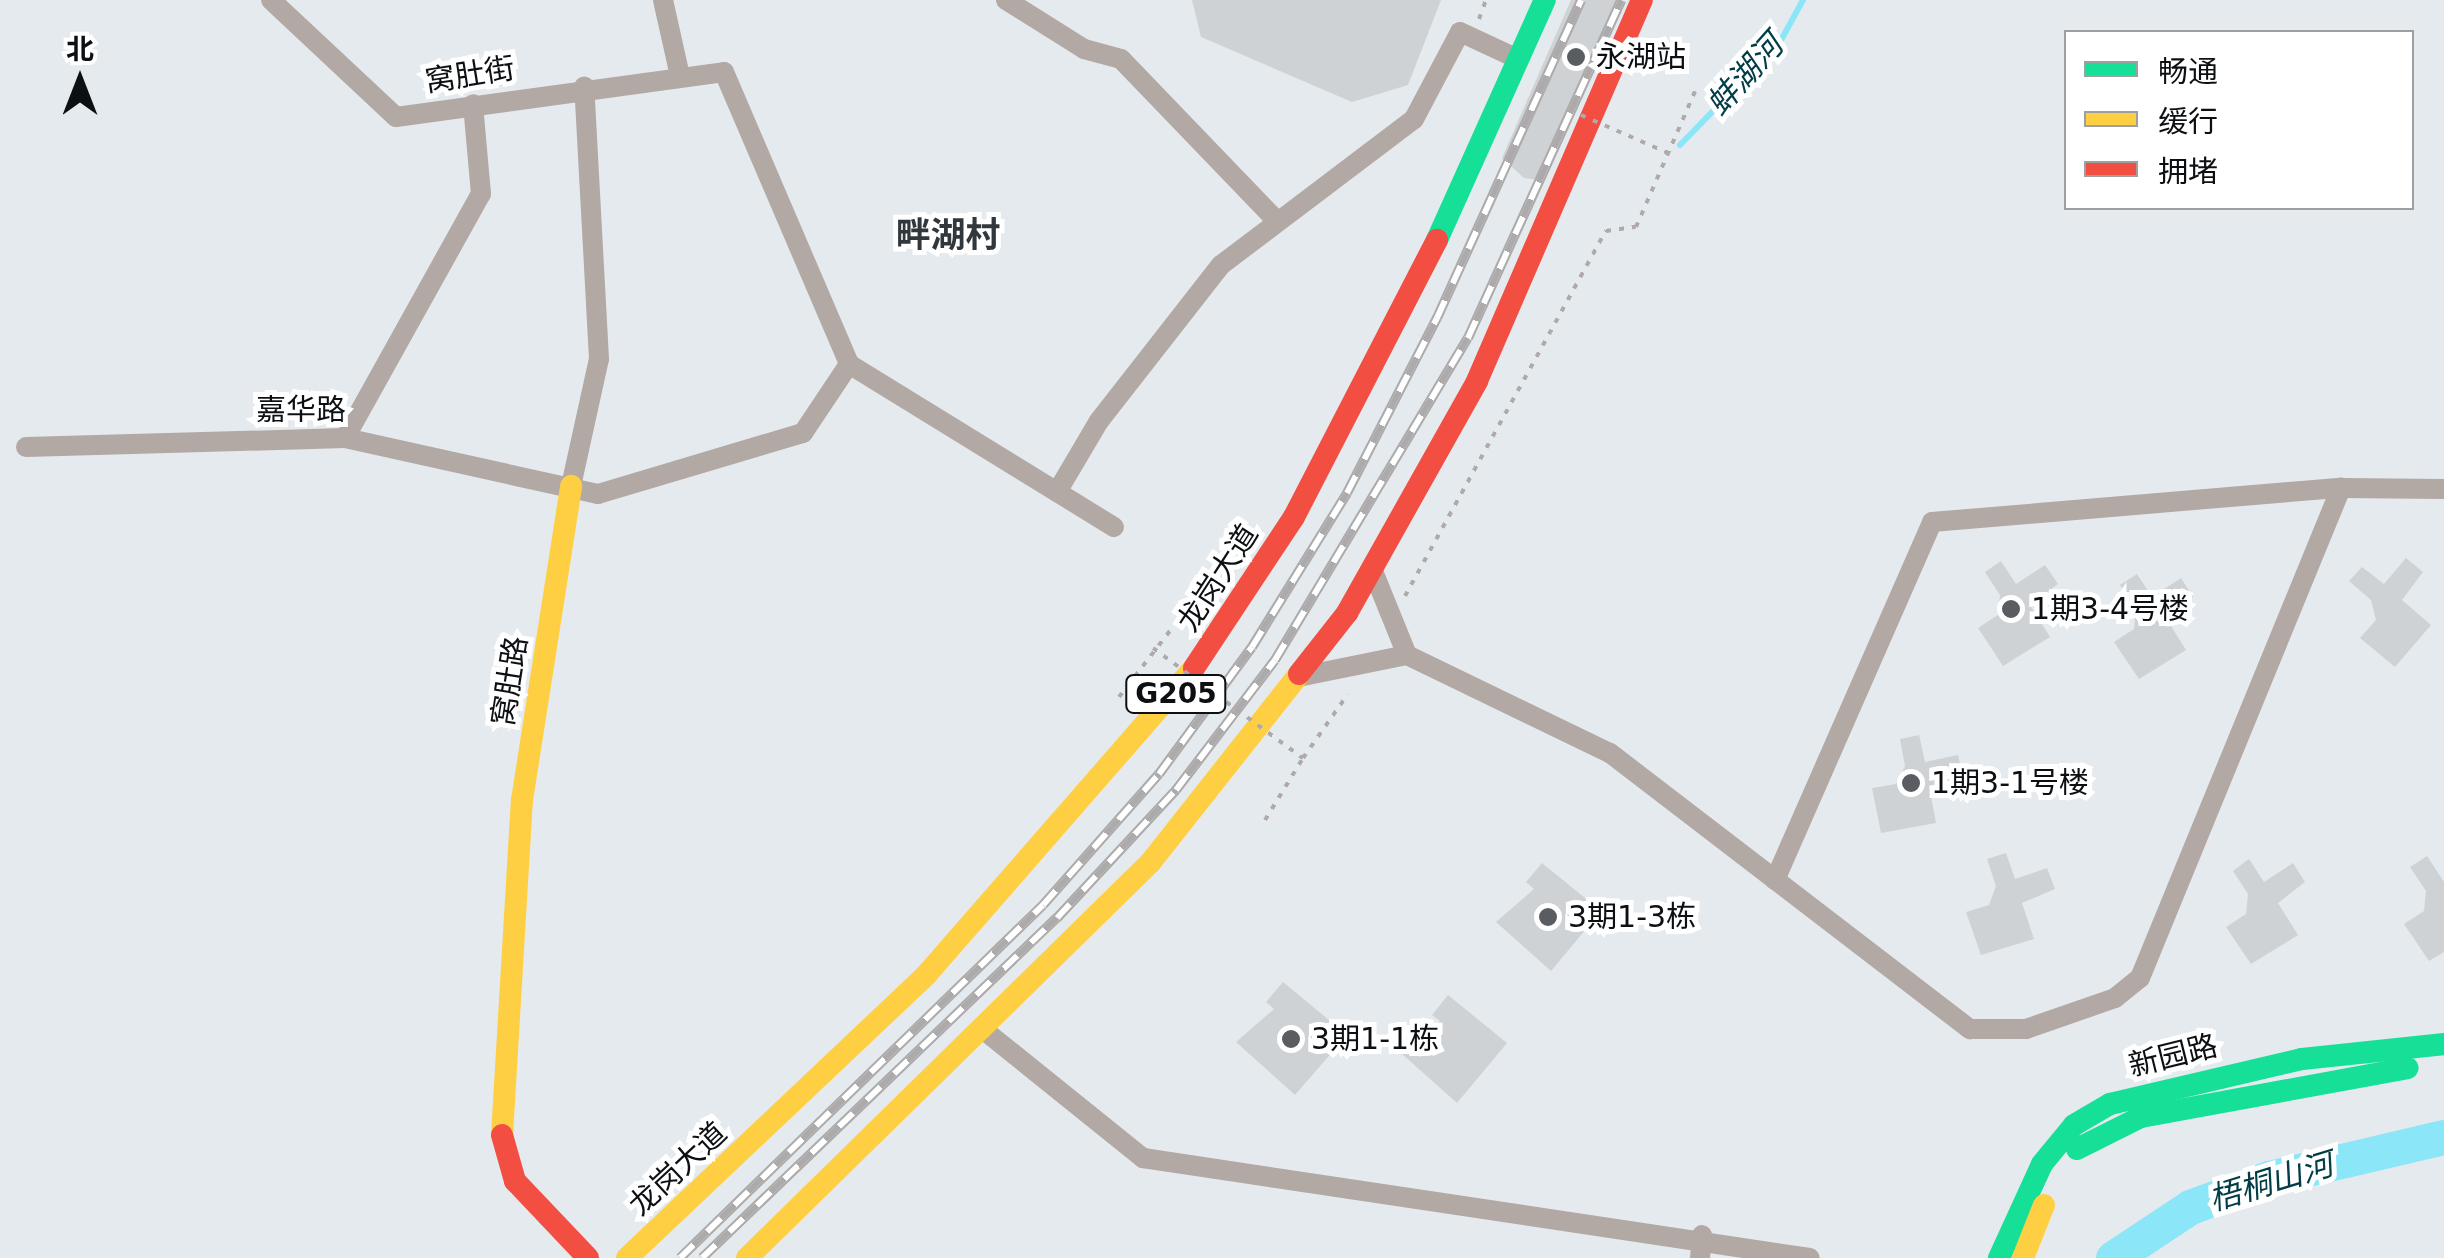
<!DOCTYPE html>
<meta charset="utf-8">
<style>
body{margin:0}
#map{position:relative;width:2444px;height:1258px;overflow:hidden;background:#e5eaee;font-family:"DejaVu Sans","Noto Sans SC",sans-serif}
div>[style]{position:absolute}
.stream>*{height:6px;margin:-3px;padding:0 3px;transform-origin:3px;border-radius:3px;background:#8be6f8}
.river>*{height:35px;margin:-17.5px;padding:0 17.5px;transform-origin:17.5px;border-radius:17.5px;background:#8be6f8}
.building>*{inset:0;background:#ced2d5}
.path>*{height:4px;margin-top:-2px;transform-origin:0;background:repeating-linear-gradient(90deg,#afaaa9 0 5px,transparent 0 13px)}
.street>*{height:20px;margin:-10px;padding:0 10px;transform-origin:10px;border-radius:10px;background:#b2a8a4}
.fast>*{height:22px;margin:-11px;padding:0 11px;transform-origin:11px;border-radius:11px;background:#16e098}
.slow>*{height:22px;margin:-11px;padding:0 11px;transform-origin:11px;border-radius:11px;background:#ffcf43}
.jam>*{height:22px;margin:-11px;padding:0 11px;transform-origin:11px;border-radius:11px;background:#f24e42}
.rail>*{height:10px;margin-top:-5px;transform-origin:0;background:repeating-linear-gradient(90deg,#fff 0 19px,#acaaaa 0 38px);box-sizing:border-box;border-block:2px solid #acaaaa}
.path-bridge>*{height:4px;margin-top:-2px;transform-origin:0;background:repeating-linear-gradient(90deg,#afaaa9 0 5px,transparent 0 13px)}
.dots>*{width:28px;height:28px;translate:-50% -50%;box-sizing:border-box;border:5px solid #fff;border-radius:50%}
span{translate:-50% -50%;white-space:nowrap;text-align:center;line-height:1.15;-webkit-text-stroke:10px #fff;paint-order:stroke}
.shield-label span{padding:2px 8px;background:#fff;border:2px solid;border-radius:8px;-webkit-text-stroke-width:0}
.shield-label{font-size:28px;color:#0d1013;font-weight:700}
.poi-label{font-size:30px;color:#0d1013}
.left{translate:0 -50%;text-align:left}
.street-label{font-size:30px;color:#0d1013}
.water-label{font-size:32px;color:#003d46;font-style:italic}
.quarter-label{font-size:35px;color:#30373d;font-weight:700}
.legend{position:absolute;left:2064px;top:30px;width:350px;height:180px;box-sizing:border-box;background:#fff;border:2px solid #9e9fa1;margin:0;padding:12px 18px;list-style:none;font-size:30px;color:#0d1013}
.legend li{display:flex;align-items:center;gap:20px;height:50px}
.legend b{width:50px;border:2px solid #9e9fa1}
.north{position:absolute;left:30px;top:30px;width:100px;height:100px;-webkit-text-stroke:8px #fff;paint-order:stroke;rotate:0deg;font-size:28px;font-weight:700;line-height:40px;text-align:center;color:#0d1013}
.north::after{content:'';display:block;margin:auto;width:35px;height:45px;background:#0d1013;clip-path:polygon(50% 0,100% 100%,50% 72%,0 100%)}
</style>
<div id="map">
<div class="stream">
<i style="left:1680px;top:145px;width:144px;rotate:-45.8deg"></i>
<i style="left:1780px;top:42px;width:48px;rotate:-61.3deg"></i>
</div>
<div class="river">
<i style="left:2113px;top:1258px;width:92px;rotate:-33.5deg"></i>
<i style="left:2190px;top:1207px;width:84px;rotate:-20.2deg"></i>
<i style="left:2269px;top:1178px;width:180px;rotate:-13.2deg"></i>
</div>
<div class="building">
<i style="clip-path:polygon(1192px 0,1441px 0,1408px 85px,1352px 102px,1201px 37px)"></i>
<i style="clip-path:polygon(1571px 0,1617px 0,1539px 180px,1524px 178px,1502px 158px)"></i>
<i style="clip-path:polygon(2406px 558px,2423px 572px,2402px 600px,2431px 625px,2395px 667px,2360px 638px,2376px 620px,2371px 600px,2349px 581px,2362px 567px,2384px 584px)"></i>
<i style="clip-path:polygon(2001px 561px,2016px 584px,2045px 565px,2058px 584px,2030px 605px,2050px 637px,2003px 666px,1978px 628px,1998px 615px,2000px 595px,1985px 572px)"></i>
<i style="clip-path:polygon(2137px 574px,2152px 597px,2181px 578px,2193px 597px,2166px 618px,2186px 650px,2139px 679px,2114px 642px,2134px 629px,2136px 609px,2120px 585px)"></i>
<i style="clip-path:polygon(1919px 735px,1925px 762px,1958px 755px,1963px 777px,1929px 786px,1936px 823px,1881px 833px,1872px 788px,1896px 784px,1905px 766px,1900px 739px)"></i>
<i style="clip-path:polygon(2006px 853px,2015px 879px,2047px 868px,2055px 889px,2022px 903px,2034px 939px,1981px 955px,1966px 912px,1989px 905px,1996px 886px,1987px 859px)"></i>
<i style="clip-path:polygon(2427px 856px,2444px 882px,2444px 952px,2429px 961px,2404px 924px,2424px 911px,2426px 891px,2410px 867px)"></i>
<i style="clip-path:polygon(2249px 859px,2264px 882px,2293px 863px,2305px 882px,2278px 903px,2298px 935px,2251px 964px,2226px 927px,2246px 914px,2248px 894px,2233px 871px)"></i>
<i style="clip-path:polygon(1542px 863px,1601px 911px,1551px 971px,1496px 922px,1534px 889px,1526px 882px)"></i>
<i style="clip-path:polygon(1283px 982px,1347px 1035px,1295px 1095px,1236px 1042px,1274px 1009px,1266px 1002px)"></i>
<i style="clip-path:polygon(1448px 995px,1507px 1043px,1457px 1103px,1402px 1054px,1440px 1021px,1432px 1015px)"></i>
</div>
<div class="path">
<i style="left:1479px;top:19px;width:20px;rotate:-70deg"></i>
<i style="left:1405px;top:596px;width:417px;rotate:-61.2deg"></i>
<i style="left:1606px;top:231px;width:30px;rotate:-8deg"></i>
<i style="left:1636px;top:227px;width:148px;rotate:-66.5deg"></i>
<i style="left:1119px;top:697px;width:148px;rotate:-52.4deg"></i>
<i style="left:1265px;top:820px;width:73px;rotate:-58.5deg"></i>
</div>
<div class="street">
<i style="left:271px;top:0;width:171px;rotate:43.1deg"></i>
<i style="left:396px;top:117px;width:331px;rotate:-7.8deg"></i>
<i style="left:724px;top:72px;width:318px;rotate:66.8deg"></i>
<i style="left:849px;top:364px;width:311px;rotate:31.6deg"></i>
<i style="left:663px;top:0;width:78px;rotate:77.4deg"></i>
<i style="left:1006px;top:0;width:92px;rotate:32.1deg"></i>
<i style="left:1084px;top:49px;width:38px;rotate:15deg"></i>
<i style="left:1121px;top:59px;width:219px;rotate:46.1deg"></i>
<i style="left:345px;top:438px;width:279px;rotate:-60.9deg"></i>
<i style="left:481px;top:194px;width:90px;rotate:-95.1deg"></i>
<i style="left:26px;top:447px;width:319px;rotate:-1.6deg"></i>
<i style="left:345px;top:438px;width:259px;rotate:12.5deg"></i>
<i style="left:598px;top:494px;width:214px;rotate:-16.6deg"></i>
<i style="left:803px;top:433px;width:83px;rotate:-56.3deg"></i>
<i style="left:571px;top:486px;width:130px;rotate:-77.6deg"></i>
<i style="left:599px;top:359px;width:273px;rotate:-93.1deg"></i>
<i style="left:1057px;top:492px;width:82px;rotate:-59.4deg"></i>
<i style="left:1099px;top:421px;width:198px;rotate:-52deg"></i>
<i style="left:1221px;top:265px;width:242px;rotate:-37.1deg"></i>
<i style="left:1414px;top:119px;width:98px;rotate:-62.1deg"></i>
<i style="left:1460px;top:32px;width:64px;rotate:25deg"></i>
<i style="left:1407px;top:655px;width:225px;rotate:25.8deg"></i>
<i style="left:1610px;top:753px;width:454px;rotate:37.5deg"></i>
<i style="left:1970px;top:1029px;width:56px"></i>
<i style="left:2026px;top:1029px;width:94px;rotate:-19.2deg"></i>
<i style="left:2115px;top:998px;width:32px;rotate:-39deg"></i>
<i style="left:2140px;top:978px;width:530px;rotate:-67.7deg"></i>
<i style="left:1303px;top:676px;width:106px;rotate:-11.4deg"></i>
<i style="left:1407px;top:655px;width:93px;rotate:-112.1deg"></i>
<i style="left:1775px;top:880px;width:391px;rotate:-66.3deg"></i>
<i style="left:1932px;top:522px;width:410px;rotate:-4.8deg"></i>
<i style="left:2341px;top:488px;width:103px;rotate:0.6deg"></i>
<i style="left:985px;top:1031px;width:203px;rotate:38.8deg"></i>
<i style="left:1143px;top:1158px;width:674px;rotate:8.53deg"></i>
<i style="left:1700px;top:1258px;width:23px;rotate:-85deg"></i>
</div>
<div class="fast">
<i style="left:1437px;top:240px;width:263px;rotate:-65.8deg"></i>
<i style="left:2077px;top:1149px;width:72px;rotate:-26.6deg"></i>
<i style="left:2141px;top:1117px;width:271px;rotate:-10.4deg"></i>
<i style="left:1999px;top:1258px;width:103px;rotate:-65.4deg"></i>
<i style="left:2042px;top:1164px;width:50px;rotate:-50.6deg"></i>
<i style="left:2074px;top:1125px;width:42px;rotate:-30.3deg"></i>
<i style="left:2110px;top:1104px;width:197px;rotate:-13.2deg"></i>
<i style="left:2302px;top:1059px;width:143px;rotate:-6deg"></i>
</div>
<div class="slow">
<i style="left:502px;top:1135px;width:336px;rotate:-86.6deg"></i>
<i style="left:522px;top:800px;width:318px;rotate:-81.1deg"></i>
<i style="left:627px;top:1258px;width:413px;rotate:-43.4deg"></i>
<i style="left:927px;top:974px;width:406px;rotate:-48.9deg"></i>
<i style="left:747px;top:1258px;width:564px;rotate:-44.43deg"></i>
<i style="left:1150px;top:863px;width:241px;rotate:-51.7deg"></i>
<i style="left:2023px;top:1258px;width:57px;rotate:-68.4deg"></i>
</div>
<div class="jam">
<i style="left:1194px;top:668px;width:181px;rotate:-56.5deg"></i>
<i style="left:1294px;top:517px;width:312px;rotate:-62.7deg"></i>
<i style="left:1299px;top:674px;width:78px;rotate:-51.8deg"></i>
<i style="left:1347px;top:613px;width:266px;rotate:-60.7deg"></i>
<i style="left:1477px;top:381px;width:415px;rotate:-66.6deg"></i>
<i style="left:502px;top:1135px;width:48px;rotate:74.2deg"></i>
<i style="left:515px;top:1181px;width:106px;rotate:46.5deg"></i>
</div>
<div class="rail">
<i style="left:680px;top:1258px;width:506px;rotate:-44.2deg"></i>
<i style="left:1043px;top:905px;width:175px;rotate:-48.5deg"></i>
<i style="left:1159px;top:774px;width:157px;rotate:-53.8deg"></i>
<i style="left:1252px;top:647px;width:181px;rotate:-58.3deg"></i>
<i style="left:1347px;top:493px;width:197px;rotate:-62.8deg"></i>
<i style="left:1437px;top:318px;width:349px;rotate:-65.6deg"></i>
<i style="left:702px;top:1258px;width:492px;rotate:-43.8deg"></i>
<i style="left:1057px;top:918px;width:175px;rotate:-47.1deg"></i>
<i style="left:1176px;top:790px;width:163px;rotate:-52.7deg"></i>
<i style="left:1275px;top:660px;width:375px;rotate:-59.1deg"></i>
<i style="left:1468px;top:338px;width:371px;rotate:-65.6deg"></i>
</div>
<div class="path-bridge">
<i style="left:1581px;top:115px;width:95px;rotate:23.6deg"></i>
<i style="left:1153px;top:648px;width:186px;rotate:36.3deg"></i>
<i style="left:1303px;top:758px;width:78px;rotate:-54.9deg"></i>
</div>
<div class="dots">
<i style="left:1576px;top:57px;background:#595c60"></i>
<i style="left:2011px;top:609px;background:#595c60"></i>
<i style="left:1911px;top:783px;background:#595c60"></i>
<i style="left:1548px;top:917px;background:#595c60"></i>
<i style="left:1291px;top:1039px;background:#595c60"></i>
</div>
<div class="shield-label">
<span style="left:1176px;top:694px">G205</span>
</div>
<div class="poi-label">
<span class="left" style="left:1596px;top:57px">永湖站</span>
<span class="left" style="left:2031px;top:609px">1期3-4号楼</span>
<span class="left" style="left:1931px;top:783px">1期3-1号楼</span>
<span class="left" style="left:1568px;top:917px">3期1-3栋</span>
<span class="left" style="left:1311px;top:1039px">3期1-1栋</span>
</div>
<div class="street-label">
<span style="left:470px;top:75px;rotate:-9deg">窝肚街</span>
<span style="left:301px;top:410px">嘉华路</span>
<span style="left:1218px;top:578px;rotate:-57deg">龙岗大道</span>
<span style="left:510px;top:681px;rotate:-81deg">窝肚路</span>
<span style="left:2173px;top:1056px;rotate:-14deg">新园路</span>
<span style="left:678px;top:1169px;rotate:-43deg">龙岗大道</span>
</div>
<div class="water-label">
<span style="left:1745px;top:75px;rotate:-48deg">蚌湖河</span>
<span style="left:2271px;top:1182px;rotate:-17deg">梧桐山河</span>
</div>
<div class="quarter-label">
<span style="left:948px;top:235px">畔湖村</span>
</div>
<ul class="legend">
<li><b style="height:12px;background:#16e098"></b>畅通</li>
<li><b style="height:12px;background:#ffcf43"></b>缓行</li>
<li><b style="height:12px;background:#f24e42"></b>拥堵</li>
</ul>
<div class="north">北</div>
</div>
